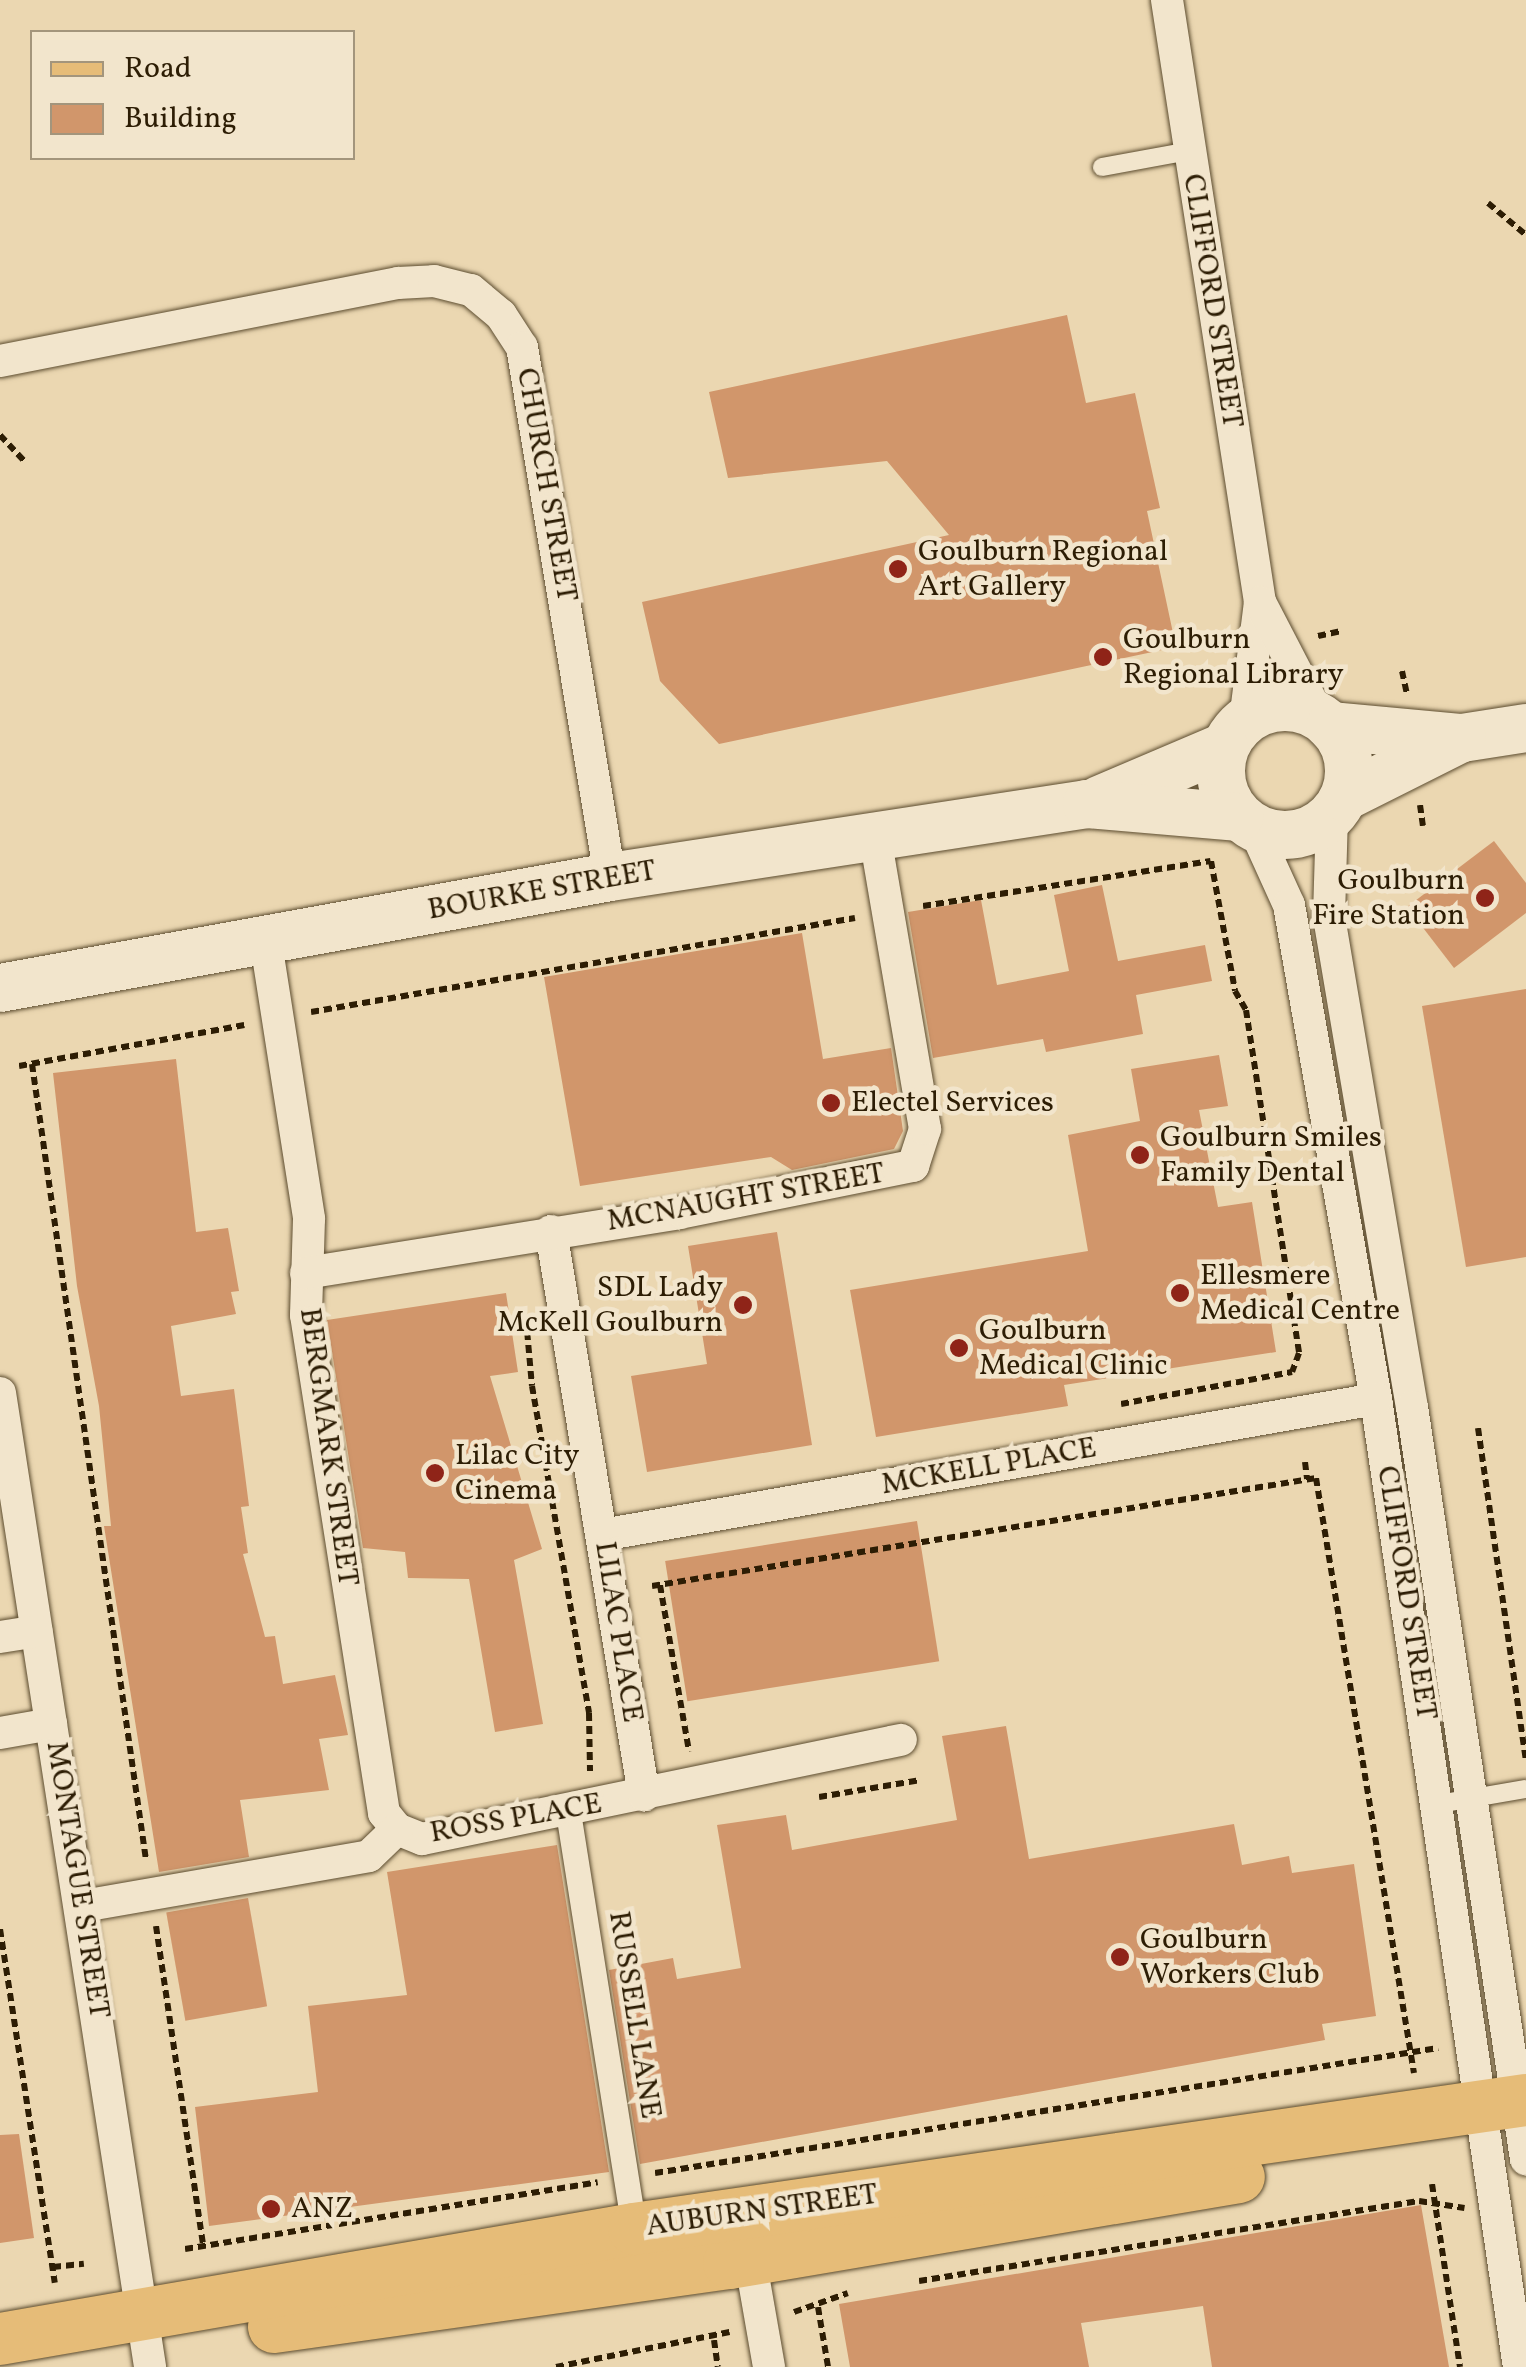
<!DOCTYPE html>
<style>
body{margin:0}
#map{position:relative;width:1526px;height:2367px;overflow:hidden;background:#ebd7b1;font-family:Vollkorn,serif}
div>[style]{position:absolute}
.building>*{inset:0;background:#d1966b;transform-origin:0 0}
.path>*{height:6px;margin-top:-3px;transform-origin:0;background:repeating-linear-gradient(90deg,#2d1d04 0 8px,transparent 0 13px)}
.roads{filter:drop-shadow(0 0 2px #5c4c2f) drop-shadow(0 0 2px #5c4c2f)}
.service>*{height:18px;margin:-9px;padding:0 9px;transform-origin:9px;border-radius:9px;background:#f2e5cc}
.pedestrian>*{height:25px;margin:-12.5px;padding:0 12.5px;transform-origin:12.5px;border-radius:12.5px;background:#f2e5cc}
.minor>*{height:32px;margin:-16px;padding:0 16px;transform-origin:16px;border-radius:16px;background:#f2e5cc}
.secondary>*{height:48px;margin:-24px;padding:0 24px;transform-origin:24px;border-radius:24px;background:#f2e5cc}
.secondary>.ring{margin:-24px;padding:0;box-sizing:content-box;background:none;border:48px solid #f2e5cc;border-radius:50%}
.primary>*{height:52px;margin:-26px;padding:0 26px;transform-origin:26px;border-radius:26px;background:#e6bc78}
.dots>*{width:28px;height:28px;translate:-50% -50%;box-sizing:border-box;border:5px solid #f2e5cc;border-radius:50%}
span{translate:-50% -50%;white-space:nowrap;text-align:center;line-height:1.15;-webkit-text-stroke:9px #f2e5cc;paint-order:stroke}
.street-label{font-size:30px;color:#2d1d04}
.poi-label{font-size:30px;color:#2d1d04}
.left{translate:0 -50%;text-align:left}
.right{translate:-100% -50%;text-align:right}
.legend{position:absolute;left:30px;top:30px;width:325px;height:130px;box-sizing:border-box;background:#f2e5cc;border:2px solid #a3957c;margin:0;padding:12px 18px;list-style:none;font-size:30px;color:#2d1d04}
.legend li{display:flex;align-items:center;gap:20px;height:50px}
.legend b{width:50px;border:2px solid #a3957c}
</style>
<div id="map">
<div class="building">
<i style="clip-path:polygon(1067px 315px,1086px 403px,1135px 393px,1160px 508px,1147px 511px,1176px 647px,719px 744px,660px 681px,642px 602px,949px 535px,887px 461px,728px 478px,709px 392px)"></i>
<i style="clip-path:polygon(1494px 841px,1526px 883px,1526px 913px,1454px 968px,1407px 907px)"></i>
<i style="clip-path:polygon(1102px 885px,1118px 961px,1205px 945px,1212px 981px,1136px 995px,1143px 1034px,1046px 1052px,1043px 1039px,933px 1058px,908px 912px,981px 900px,997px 985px,1069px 971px,1054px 895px)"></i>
<i style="clip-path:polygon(802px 933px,823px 1059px,891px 1048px,903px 1131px,894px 1149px,792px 1170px,771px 1157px,580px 1186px,544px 977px)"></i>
<i style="clip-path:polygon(1526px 989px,1526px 1257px,1466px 1267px,1422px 1006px)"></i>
<i style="clip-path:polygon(1219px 1055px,1228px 1106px,1199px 1110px,1218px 1207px,1252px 1202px,1276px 1352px,1064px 1385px,1068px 1406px,876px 1437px,850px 1290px,1088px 1251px,1068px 1135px,1140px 1121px,1131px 1069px)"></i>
<i style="clip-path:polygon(176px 1059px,196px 1232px,228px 1228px,239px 1291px,231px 1292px,236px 1314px,171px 1326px,181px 1396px,234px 1389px,249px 1506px,241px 1507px,248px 1553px,243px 1554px,265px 1637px,275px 1636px,283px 1684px,335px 1675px,348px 1735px,319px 1739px,329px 1790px,240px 1800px,249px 1857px,159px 1872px,104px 1526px,111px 1526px,99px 1406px,77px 1286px,53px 1073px)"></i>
<i style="clip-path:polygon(777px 1232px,812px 1445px,647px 1472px,631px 1376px,707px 1364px,688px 1246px)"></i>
<i style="clip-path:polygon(506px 1293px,518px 1372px,490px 1376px,542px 1549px,514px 1560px,543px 1724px,495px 1732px,469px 1579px,408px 1578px,405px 1552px,363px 1548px,327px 1320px)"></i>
<i style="left:917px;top:1521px;width:142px;height:255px;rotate:81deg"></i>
<i style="clip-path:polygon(1006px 1726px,1029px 1859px,1234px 1824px,1242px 1865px,1289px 1856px,1292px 1873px,1354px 1864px,1376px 2016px,1322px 2024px,1325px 2040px,640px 2164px,609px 1970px,673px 1958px,677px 1979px,741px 1968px,717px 1825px,786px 1815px,792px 1850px,957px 1820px,942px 1736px)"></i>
<i style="clip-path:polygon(557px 1845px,609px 2172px,209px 2226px,195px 2107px,318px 2092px,308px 2006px,407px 1995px,387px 1872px)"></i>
<i style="left:248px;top:1898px;width:110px;height:83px;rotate:80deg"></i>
<i style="clip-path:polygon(19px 2134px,34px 2238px,0 2243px,0 2135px)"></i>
<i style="clip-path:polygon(1421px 2205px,1449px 2367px,1212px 2367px,1203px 2306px,1081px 2323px,1089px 2367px,850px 2367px,839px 2304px)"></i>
</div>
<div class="path">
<i style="left:1488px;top:203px;width:50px;rotate:40.1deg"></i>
<i style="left:0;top:435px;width:35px;rotate:47deg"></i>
<i style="left:1318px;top:636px;width:25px;rotate:-12deg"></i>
<i style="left:1402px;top:671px;width:24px;rotate:78deg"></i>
<i style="left:1420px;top:805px;width:21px;rotate:82deg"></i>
<i style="left:923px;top:906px;width:291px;rotate:-8.9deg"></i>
<i style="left:1211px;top:861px;width:132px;rotate:79.5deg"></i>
<i style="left:1235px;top:991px;width:22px;rotate:60deg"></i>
<i style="left:1246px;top:1010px;width:347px;rotate:81.2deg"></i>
<i style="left:1299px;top:1353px;width:20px;rotate:110deg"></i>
<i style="left:311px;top:1012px;width:552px;rotate:-9.8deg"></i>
<i style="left:32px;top:1064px;width:804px;rotate:81.85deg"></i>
<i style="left:19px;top:1066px;width:229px;rotate:-10.3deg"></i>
<i style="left:526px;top:1319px;width:67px;rotate:84.9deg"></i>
<i style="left:532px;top:1386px;width:332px;rotate:80.1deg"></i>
<i style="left:589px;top:1713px;width:58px;rotate:89deg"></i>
<i style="left:1121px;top:1404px;width:174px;rotate:-10.6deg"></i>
<i style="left:1478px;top:1428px;width:336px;rotate:81.8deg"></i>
<i style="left:1305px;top:1462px;width:17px;rotate:83deg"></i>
<i style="left:660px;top:1585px;width:169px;rotate:80.1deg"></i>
<i style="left:652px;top:1586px;width:673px;rotate:-9.24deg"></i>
<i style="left:1316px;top:1478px;width:603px;rotate:80.65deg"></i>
<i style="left:819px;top:1797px;width:103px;rotate:-9.5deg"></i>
<i style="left:156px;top:1926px;width:323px;rotate:81.6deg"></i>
<i style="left:0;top:1929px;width:358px;rotate:81.2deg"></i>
<i style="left:655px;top:2173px;width:793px;rotate:-9.07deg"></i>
<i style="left:1432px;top:2184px;width:185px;rotate:81.3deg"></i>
<i style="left:185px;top:2249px;width:418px;rotate:-9.2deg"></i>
<i style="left:53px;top:2267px;width:31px;rotate:-6deg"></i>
<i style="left:919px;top:2281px;width:506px;rotate:-9.09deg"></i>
<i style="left:1419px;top:2201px;width:46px;rotate:8.8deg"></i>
<i style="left:818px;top:2307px;width:61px;rotate:80.5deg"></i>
<i style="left:794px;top:2312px;width:57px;rotate:-19.4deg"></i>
<i style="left:714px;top:2340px;width:27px;rotate:82deg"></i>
<i style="left:556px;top:2367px;width:177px;rotate:-11.4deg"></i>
</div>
<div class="roads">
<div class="service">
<i style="left:1102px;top:167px;width:88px;rotate:-10.4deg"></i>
<i style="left:1438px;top:1804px;width:89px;rotate:-9.7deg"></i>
</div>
<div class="pedestrian">
<i style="left:568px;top:1812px;width:422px;rotate:81deg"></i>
</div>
<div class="minor">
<i style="left:1167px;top:0;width:609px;rotate:81.22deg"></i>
<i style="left:1260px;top:602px;width:120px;rotate:97.2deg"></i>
<i style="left:0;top:361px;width:406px;rotate:-11.1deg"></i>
<i style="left:398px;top:283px;width:36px;rotate:-3deg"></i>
<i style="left:434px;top:281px;width:38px;rotate:14deg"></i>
<i style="left:471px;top:290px;width:39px;rotate:40deg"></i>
<i style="left:501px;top:315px;width:38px;rotate:57deg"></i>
<i style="left:522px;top:347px;width:537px;rotate:80.57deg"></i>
<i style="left:1260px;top:602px;width:128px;rotate:62.6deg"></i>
<i style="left:1332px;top:815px;width:102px;rotate:91.7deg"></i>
<i style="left:1329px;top:917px;width:497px;rotate:80.4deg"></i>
<i style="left:1412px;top:1407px;width:761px;rotate:81.38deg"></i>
<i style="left:1254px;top:828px;width:85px;rotate:65.6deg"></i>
<i style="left:1289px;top:905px;width:502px;rotate:80.01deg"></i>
<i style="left:1376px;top:1399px;width:979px;rotate:81.6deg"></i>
<i style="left:266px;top:943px;width:279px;rotate:81.1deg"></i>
<i style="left:309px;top:1219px;width:96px;rotate:91.8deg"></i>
<i style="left:306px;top:1315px;width:504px;rotate:81.1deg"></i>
<i style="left:384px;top:1813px;width:21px;rotate:51deg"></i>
<i style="left:397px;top:1829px;width:27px;rotate:22deg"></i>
<i style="left:422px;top:1839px;width:489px;rotate:-11.7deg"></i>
<i style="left:551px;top:1231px;width:572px;rotate:80.64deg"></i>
<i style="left:306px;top:1273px;width:378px;rotate:-9.1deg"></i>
<i style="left:679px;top:1213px;width:239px;rotate:-11.4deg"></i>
<i style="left:913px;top:1166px;width:39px;rotate:-72deg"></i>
<i style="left:925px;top:1129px;width:298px;rotate:-99.7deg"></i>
<i style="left:0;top:1393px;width:985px;rotate:81.24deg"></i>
<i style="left:602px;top:1535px;width:786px;rotate:-9.97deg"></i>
<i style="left:0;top:1637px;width:37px;rotate:-9deg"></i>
<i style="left:0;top:1733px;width:52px;rotate:-10deg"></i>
<i style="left:83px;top:1906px;width:290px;rotate:-9.9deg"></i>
<i style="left:369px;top:1856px;width:39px;rotate:-44deg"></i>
<i style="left:750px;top:2258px;width:111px;rotate:80.1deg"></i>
</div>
<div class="secondary">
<i class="ring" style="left:1221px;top:707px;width:80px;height:80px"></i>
<i style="left:1330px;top:726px;width:133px;rotate:5.2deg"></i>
<i style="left:1462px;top:738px;width:65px;rotate:-8.9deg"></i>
<i style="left:1344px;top:797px;width:132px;rotate:-26.6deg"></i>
<i style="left:1099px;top:800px;width:136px;rotate:-23deg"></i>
<i style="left:0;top:988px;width:620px;rotate:-10.31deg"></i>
<i style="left:610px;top:877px;width:483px;rotate:-8.7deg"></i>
<i style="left:1087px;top:804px;width:153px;rotate:4.9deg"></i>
</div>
<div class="primary">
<i style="left:274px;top:2327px;width:459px;rotate:-8deg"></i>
<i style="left:729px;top:2263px;width:517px;rotate:-9.57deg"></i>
<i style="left:0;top:2339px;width:643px;rotate:-9.84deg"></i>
<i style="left:634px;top:2229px;width:901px;rotate:-8.23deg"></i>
</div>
</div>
<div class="dots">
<i style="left:898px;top:569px;background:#8f2418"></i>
<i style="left:1103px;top:657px;background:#8f2418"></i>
<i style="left:1485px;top:898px;background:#8f2418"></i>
<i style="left:831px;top:1103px;background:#8f2418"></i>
<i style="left:1140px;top:1155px;background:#8f2418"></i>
<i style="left:1180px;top:1293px;background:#8f2418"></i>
<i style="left:743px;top:1305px;background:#8f2418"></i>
<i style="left:959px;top:1348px;background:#8f2418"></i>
<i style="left:435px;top:1473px;background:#8f2418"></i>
<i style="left:1120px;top:1957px;background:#8f2418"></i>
<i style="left:271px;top:2209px;background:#8f2418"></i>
</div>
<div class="street-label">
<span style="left:1212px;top:301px;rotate:81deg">CLIFFORD STREET</span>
<span style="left:546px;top:485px;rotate:80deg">CHURCH STREET</span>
<span style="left:542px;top:891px;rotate:-10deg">BOURKE STREET</span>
<span style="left:746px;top:1198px;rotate:-10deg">MCNAUGHT STREET</span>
<span style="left:328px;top:1447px;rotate:82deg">BERGMARK STREET</span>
<span style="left:989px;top:1467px;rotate:-10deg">MCKELL PLACE</span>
<span style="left:1406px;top:1593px;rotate:81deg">CLIFFORD STREET</span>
<span style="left:618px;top:1632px;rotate:81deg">LILAC PLACE</span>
<span style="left:516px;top:1819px;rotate:-10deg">ROSS PLACE</span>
<span style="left:77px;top:1880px;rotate:81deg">MONTAGUE STREET</span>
<span style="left:634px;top:2015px;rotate:81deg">RUSSELL LANE</span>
<span style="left:762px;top:2211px;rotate:-8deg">AUBURN STREET</span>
</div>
<div class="poi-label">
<span class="left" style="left:918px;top:569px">Goulburn Regional<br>Art Gallery</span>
<span class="left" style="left:1123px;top:657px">Goulburn<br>Regional Library</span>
<span class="right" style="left:1465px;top:898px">Goulburn<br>Fire Station</span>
<span class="left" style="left:851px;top:1103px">Electel Services</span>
<span class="left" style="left:1160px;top:1155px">Goulburn Smiles<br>Family Dental</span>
<span class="left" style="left:1200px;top:1293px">Ellesmere<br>Medical Centre</span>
<span class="right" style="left:723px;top:1305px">SDL Lady<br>McKell Goulburn</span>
<span class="left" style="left:979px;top:1348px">Goulburn<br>Medical Clinic</span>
<span class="left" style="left:455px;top:1473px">Lilac City<br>Cinema</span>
<span class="left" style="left:1140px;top:1957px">Goulburn<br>Workers Club</span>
<span class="left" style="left:291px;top:2209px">ANZ</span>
</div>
<ul class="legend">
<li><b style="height:12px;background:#e6bc78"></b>Road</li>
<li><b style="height:28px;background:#d1966b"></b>Building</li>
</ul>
</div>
